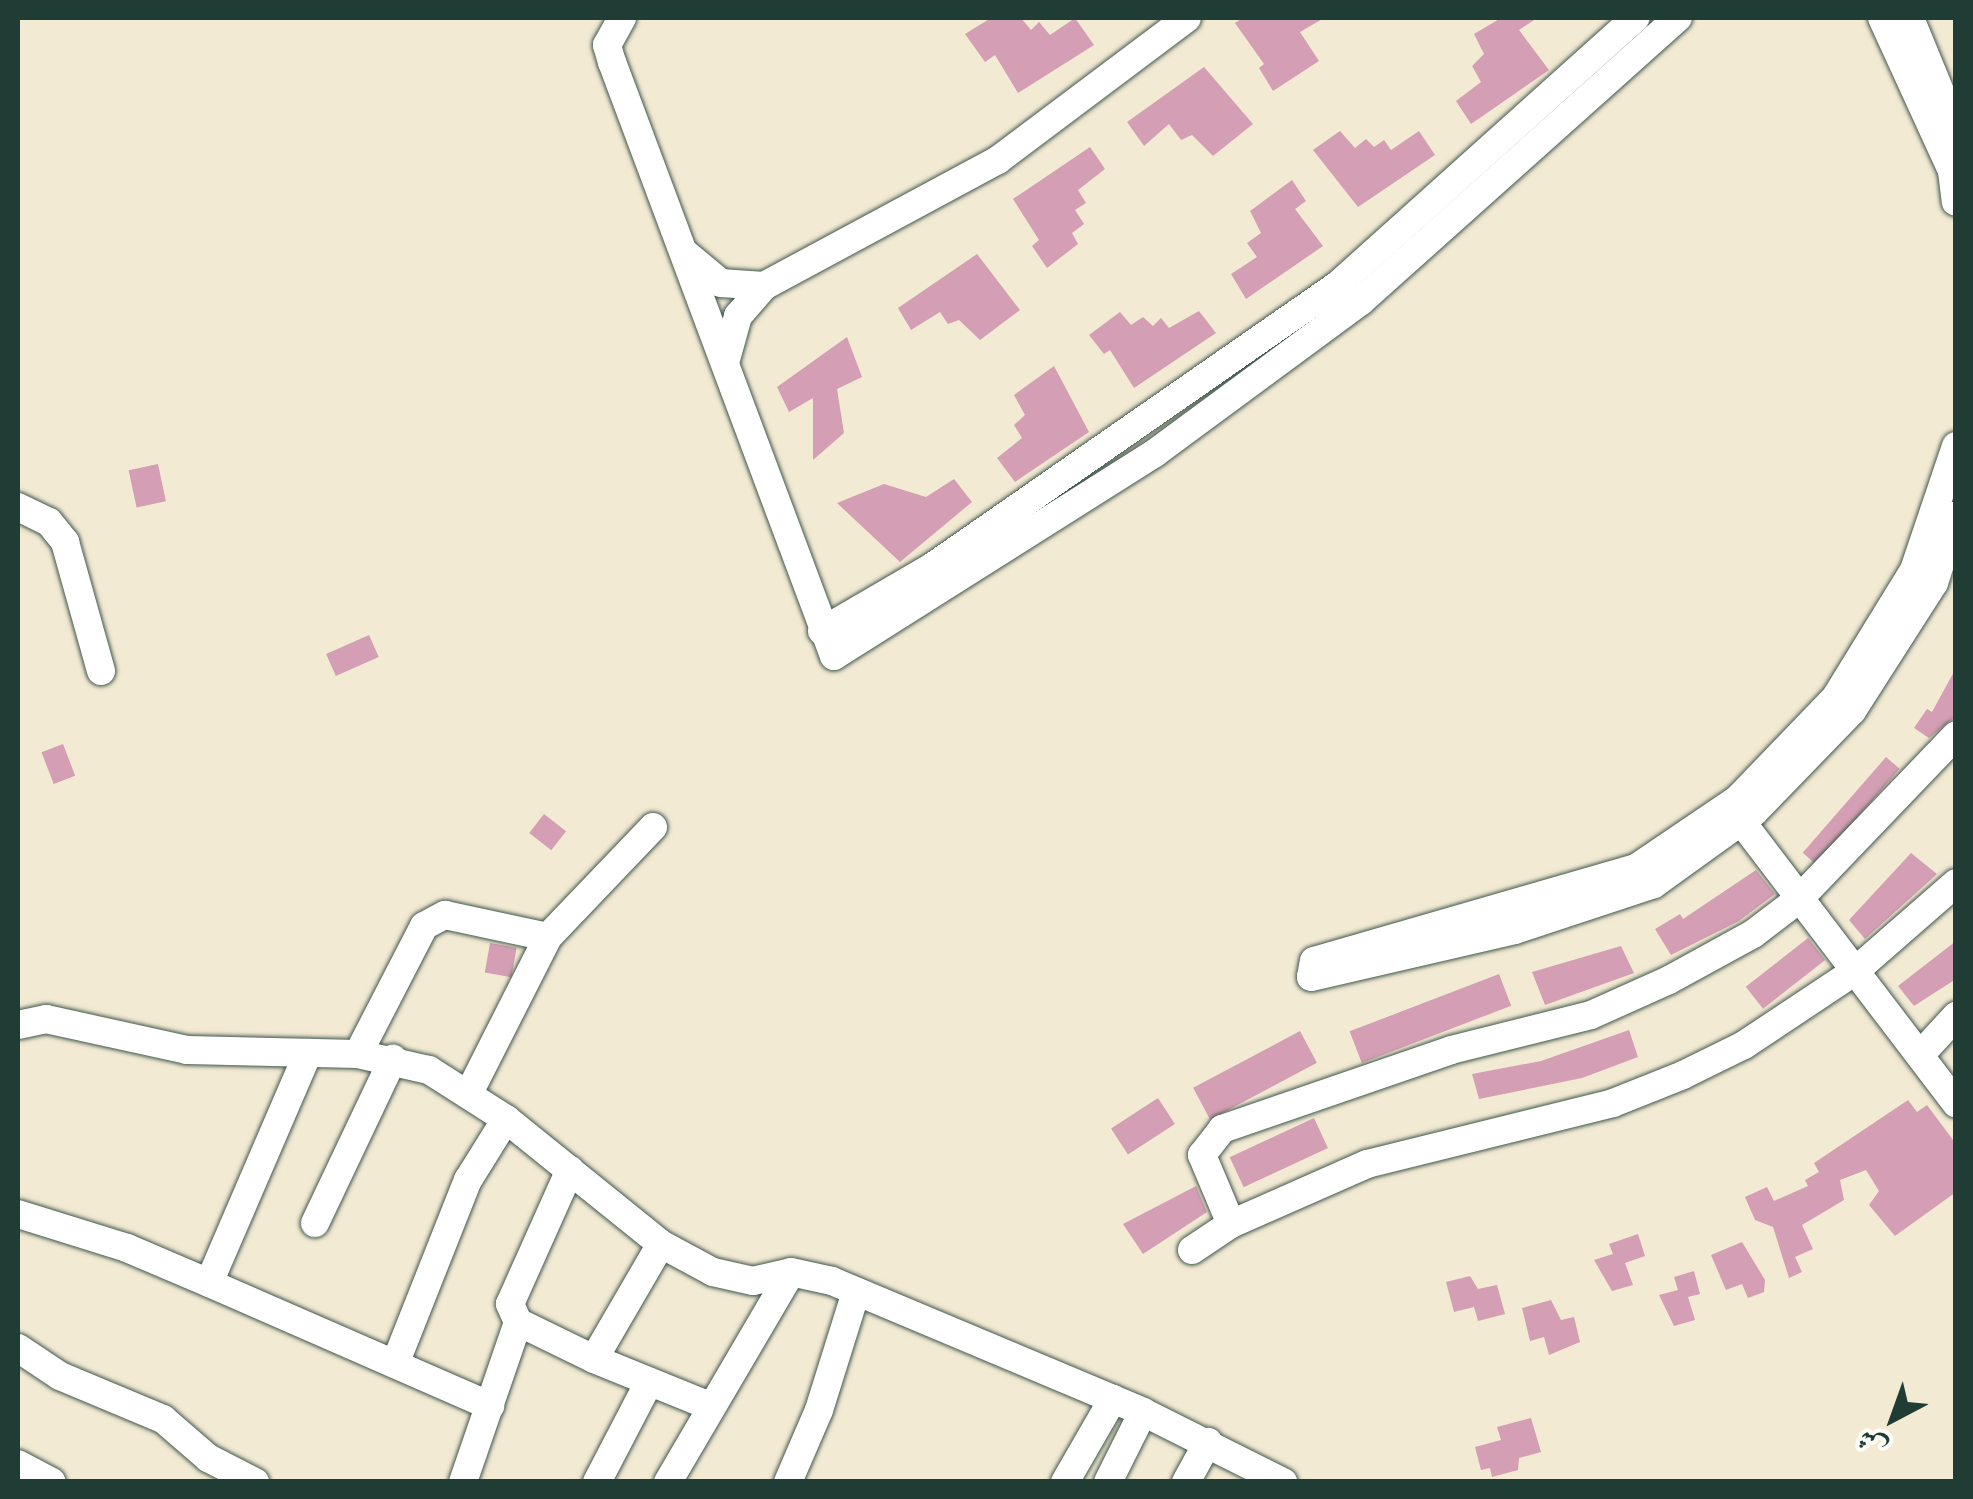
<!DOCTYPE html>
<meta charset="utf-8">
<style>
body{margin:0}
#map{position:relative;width:1973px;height:1499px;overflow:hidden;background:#f3ead3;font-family:Vollkorn,Amiri,serif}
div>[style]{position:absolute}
.building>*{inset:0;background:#d49fb4;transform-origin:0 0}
.roads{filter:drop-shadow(0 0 2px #3f574c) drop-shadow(0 0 2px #3f574c)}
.minor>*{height:28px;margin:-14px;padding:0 14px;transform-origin:14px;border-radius:14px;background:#fff}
span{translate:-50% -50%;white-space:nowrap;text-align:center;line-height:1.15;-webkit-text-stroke:8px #fdfcf7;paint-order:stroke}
.frame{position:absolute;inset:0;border:20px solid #1f3d34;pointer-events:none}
.north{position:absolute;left:1843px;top:1369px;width:100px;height:100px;-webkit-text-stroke:8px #fdfcf7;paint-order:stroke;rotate:221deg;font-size:28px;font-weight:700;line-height:40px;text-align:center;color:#1f3d34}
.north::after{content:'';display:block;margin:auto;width:35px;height:45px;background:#1f3d34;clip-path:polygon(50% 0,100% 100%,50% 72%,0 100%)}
</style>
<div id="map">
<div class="building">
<i style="clip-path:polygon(991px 18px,1021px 18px,1031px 30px,1039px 22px,1050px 35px,1075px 18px,1094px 45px,1018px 93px,995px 55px,985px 62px,965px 34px)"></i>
<i style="clip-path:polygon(1243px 18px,1324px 18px,1300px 32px,1319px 61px,1273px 91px,1259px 68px,1264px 64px,1235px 23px)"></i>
<i style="clip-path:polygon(1501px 18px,1537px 18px,1519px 30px,1549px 70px,1471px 124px,1456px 101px,1481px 82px,1472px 66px,1484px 54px,1474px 34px)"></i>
<i style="clip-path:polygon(1204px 67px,1253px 124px,1213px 156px,1192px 135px,1181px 140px,1169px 124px,1144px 146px,1127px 122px)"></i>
<i style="clip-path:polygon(1340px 131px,1355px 148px,1366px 139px,1374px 147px,1384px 140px,1391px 150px,1419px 131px,1435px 155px,1358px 207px,1313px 150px)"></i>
<i style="clip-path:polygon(1090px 147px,1105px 169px,1078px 190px,1086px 203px,1075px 210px,1084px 224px,1072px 233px,1078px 244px,1047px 268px,1032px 246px,1039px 240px,1013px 199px)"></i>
<i style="clip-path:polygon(1292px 180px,1306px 201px,1295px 209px,1323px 246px,1246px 299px,1231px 274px,1257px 257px,1247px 243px,1261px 233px,1250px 211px)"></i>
<i style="clip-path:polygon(977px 254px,1020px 310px,980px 340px,959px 320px,948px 324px,940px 312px,911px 330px,898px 308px)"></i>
<i style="clip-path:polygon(1199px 311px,1216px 333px,1134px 388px,1110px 350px,1104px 354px,1089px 335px,1120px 312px,1131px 325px,1143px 317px,1153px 326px,1161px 318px,1169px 328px)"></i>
<i style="clip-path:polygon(847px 337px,862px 377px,837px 389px,844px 433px,813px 460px,813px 398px,789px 412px,777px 387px)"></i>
<i style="clip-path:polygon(1054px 366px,1089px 432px,1015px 482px,997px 458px,1022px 438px,1014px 425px,1025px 415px,1014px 395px)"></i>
<i style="left:158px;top:464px;width:38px;height:30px;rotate:78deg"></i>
<i style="clip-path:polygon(954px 479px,972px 502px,900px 562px,837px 503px,884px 484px,926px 497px)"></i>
<i style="left:369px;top:635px;width:24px;height:47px;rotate:66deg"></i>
<i style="clip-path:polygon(1956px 668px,1956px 716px,1929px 738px,1914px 728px,1927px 709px,1932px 712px)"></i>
<i style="left:63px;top:744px;width:34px;height:23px;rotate:69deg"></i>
<i style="left:1886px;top:757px;width:18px;height:127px;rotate:41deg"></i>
<i style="left:544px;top:814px;width:28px;height:24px;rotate:38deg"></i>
<i style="clip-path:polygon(1911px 853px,1937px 874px,1865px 939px,1849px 920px)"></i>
<i style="clip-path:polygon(1756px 870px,1775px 894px,1739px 921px,1671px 955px,1655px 929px,1680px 914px,1683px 919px)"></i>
<i style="left:1808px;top:938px;width:28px;height:79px;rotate:52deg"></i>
<i style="clip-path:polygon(1956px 941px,1956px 979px,1914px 1006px,1898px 986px)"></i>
<i style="left:490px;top:943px;width:27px;height:30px;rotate:10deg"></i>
<i style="clip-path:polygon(1621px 946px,1634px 973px,1545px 1005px,1532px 972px)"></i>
<i style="left:1499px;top:974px;width:34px;height:160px;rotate:69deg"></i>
<i style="clip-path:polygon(1629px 1030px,1638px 1057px,1582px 1078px,1479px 1099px,1472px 1074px,1541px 1061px)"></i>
<i style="left:1300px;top:1031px;width:36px;height:121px;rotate:62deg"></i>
<i style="left:1158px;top:1098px;width:31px;height:56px;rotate:57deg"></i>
<i style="clip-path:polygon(1908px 1100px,1917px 1112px,1927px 1105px,1956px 1144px,1956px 1192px,1895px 1236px,1869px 1205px,1879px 1191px,1866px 1170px,1840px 1180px,1844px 1200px,1802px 1225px,1813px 1249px,1795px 1257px,1802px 1272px,1789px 1278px,1773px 1227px,1755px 1220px,1745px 1197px,1767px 1187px,1774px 1201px,1808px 1186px,1805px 1180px,1819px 1172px,1814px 1163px)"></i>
<i style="left:1314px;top:1118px;width:33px;height:93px;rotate:65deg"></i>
<i style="clip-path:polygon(1196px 1186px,1207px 1212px,1143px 1254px,1123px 1224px)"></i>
<i style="clip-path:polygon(1638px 1234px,1645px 1256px,1625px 1263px,1633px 1285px,1612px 1291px,1594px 1260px,1613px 1254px,1609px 1244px)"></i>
<i style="clip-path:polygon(1742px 1242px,1765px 1280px,1764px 1292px,1748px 1298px,1742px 1284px,1726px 1290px,1711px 1255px)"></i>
<i style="clip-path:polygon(1694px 1271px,1700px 1294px,1688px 1297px,1695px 1320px,1674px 1326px,1659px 1295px,1678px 1290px,1674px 1277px)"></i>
<i style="clip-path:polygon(1470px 1276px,1478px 1289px,1497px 1285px,1505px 1314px,1478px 1321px,1474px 1307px,1454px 1312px,1446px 1282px)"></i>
<i style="clip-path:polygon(1551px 1300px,1561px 1320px,1574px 1317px,1580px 1342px,1549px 1355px,1544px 1337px,1530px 1341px,1522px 1308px)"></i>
<i style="clip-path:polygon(1531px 1418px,1541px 1452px,1519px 1458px,1518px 1470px,1492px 1477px,1490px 1468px,1481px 1470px,1475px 1447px,1501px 1440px,1497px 1427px)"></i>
</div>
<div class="roads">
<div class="minor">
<i style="left:622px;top:18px;width:31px;rotate:119deg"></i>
<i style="left:607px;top:45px;width:18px;rotate:74deg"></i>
<i style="left:612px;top:62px;width:634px;rotate:69.51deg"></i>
<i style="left:834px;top:656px;width:380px;rotate:-32.3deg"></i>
<i style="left:1155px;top:453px;width:256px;rotate:-36.4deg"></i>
<i style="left:1361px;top:301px;width:425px;rotate:-41.8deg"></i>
<i style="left:1882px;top:18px;width:168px;rotate:65.4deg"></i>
<i style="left:1952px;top:171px;width:31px;rotate:83deg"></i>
<i style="left:1910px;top:18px;width:121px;rotate:67.7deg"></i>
<i style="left:686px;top:254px;width:45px;rotate:39.6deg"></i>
<i style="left:721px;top:283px;width:43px;rotate:4deg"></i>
<i style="left:725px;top:363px;width:49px;rotate:-74.5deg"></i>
<i style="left:738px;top:316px;width:40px;rotate:-49deg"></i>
<i style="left:764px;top:286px;width:266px;rotate:-28.3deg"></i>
<i style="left:998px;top:160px;width:236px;rotate:-36.9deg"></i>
<i style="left:1956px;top:446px;width:131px;rotate:108.7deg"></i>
<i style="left:1914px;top:570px;width:149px;rotate:121.6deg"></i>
<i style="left:1836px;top:697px;width:141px;rotate:133.9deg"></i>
<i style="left:1738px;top:799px;width:123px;rotate:145.9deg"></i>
<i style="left:1636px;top:868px;width:335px;rotate:163.9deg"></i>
<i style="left:1314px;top:961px;width:16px;rotate:101deg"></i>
<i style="left:1311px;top:977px;width:209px;rotate:-13deg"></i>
<i style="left:1515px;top:930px;width:146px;rotate:-18.3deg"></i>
<i style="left:1654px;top:884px;width:123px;rotate:-35.8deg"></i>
<i style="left:1754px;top:812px;width:141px;rotate:-45.9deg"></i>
<i style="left:1852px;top:711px;width:152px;rotate:-57.4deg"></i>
<i style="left:1934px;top:583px;width:71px;rotate:-72.1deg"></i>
<i style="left:18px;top:507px;width:34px;rotate:26deg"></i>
<i style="left:49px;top:522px;width:26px;rotate:51deg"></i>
<i style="left:65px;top:542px;width:134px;rotate:74.4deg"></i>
<i style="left:822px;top:631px;width:127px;rotate:-30.2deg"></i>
<i style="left:932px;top:567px;width:497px;rotate:-34.8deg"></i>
<i style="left:1340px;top:283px;width:397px;rotate:-41.9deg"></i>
<i style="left:1741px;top:821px;width:355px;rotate:52.7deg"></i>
<i style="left:18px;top:1025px;width:29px;rotate:-12deg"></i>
<i style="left:46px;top:1019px;width:144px;rotate:12.4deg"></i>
<i style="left:187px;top:1050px;width:171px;rotate:1.3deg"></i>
<i style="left:358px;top:1054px;width:73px;rotate:12.7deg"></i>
<i style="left:429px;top:1070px;width:91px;rotate:32.5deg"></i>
<i style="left:506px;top:1119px;width:199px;rotate:38.9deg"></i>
<i style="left:661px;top:1244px;width:59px;rotate:28.3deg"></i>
<i style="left:713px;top:1272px;width:41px;rotate:12.7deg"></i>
<i style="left:753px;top:1281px;width:39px;rotate:-13deg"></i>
<i style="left:791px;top:1272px;width:42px;rotate:12.4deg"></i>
<i style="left:832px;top:1281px;width:337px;rotate:22.8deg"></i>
<i style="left:1143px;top:1412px;width:157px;rotate:26.6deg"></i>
<i style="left:308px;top:1053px;width:250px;rotate:113.3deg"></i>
<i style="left:209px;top:1283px;width:307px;rotate:23.6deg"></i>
<i style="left:358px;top:1054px;width:144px;rotate:-62.7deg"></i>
<i style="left:424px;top:926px;width:24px;rotate:-28deg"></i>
<i style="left:445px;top:915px;width:105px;rotate:12.1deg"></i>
<i style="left:548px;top:937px;width:152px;rotate:-46.3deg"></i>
<i style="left:1921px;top:1054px;width:52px;rotate:-47.4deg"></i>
<i style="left:469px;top:1093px;width:175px;rotate:-63.1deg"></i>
<i style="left:18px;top:1214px;width:114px;rotate:17.3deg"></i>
<i style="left:127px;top:1248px;width:89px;rotate:23.1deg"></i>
<i style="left:315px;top:1223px;width:182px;rotate:-64.6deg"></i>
<i style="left:1231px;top:1224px;width:75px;rotate:-112.8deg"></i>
<i style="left:1202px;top:1155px;width:33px;rotate:-52deg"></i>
<i style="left:1222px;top:1129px;width:242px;rotate:-19deg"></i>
<i style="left:1451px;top:1050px;width:144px;rotate:-14deg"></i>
<i style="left:1591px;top:1015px;width:85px;rotate:-24.2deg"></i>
<i style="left:1669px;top:980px;width:96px;rotate:-28.7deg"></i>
<i style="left:1753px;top:934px;width:58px;rotate:-37.3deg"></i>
<i style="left:1799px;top:899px;width:227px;rotate:-46.2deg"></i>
<i style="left:1192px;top:1250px;width:47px;rotate:-33.7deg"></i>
<i style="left:1231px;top:1224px;width:149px;rotate:-23.8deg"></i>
<i style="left:1367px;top:1164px;width:253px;rotate:-13.9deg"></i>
<i style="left:1613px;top:1103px;width:75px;rotate:-21.8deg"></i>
<i style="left:1683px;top:1075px;width:68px;rotate:-26.2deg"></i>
<i style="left:1744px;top:1045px;width:132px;rotate:-33.6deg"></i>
<i style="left:1854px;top:972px;width:135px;rotate:-41.1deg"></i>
<i style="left:518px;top:1322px;width:20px;rotate:-114deg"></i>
<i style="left:510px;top:1304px;width:147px;rotate:-65.9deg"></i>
<i style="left:18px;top:1348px;width:50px;rotate:33.7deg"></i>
<i style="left:60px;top:1376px;width:112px;rotate:22.7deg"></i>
<i style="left:163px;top:1419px;width:60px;rotate:40.9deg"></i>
<i style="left:208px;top:1458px;width:53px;rotate:27.1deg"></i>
<i style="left:594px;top:1359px;width:127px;rotate:22.1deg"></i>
<i style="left:395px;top:1364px;width:198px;rotate:-68.4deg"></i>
<i style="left:468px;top:1180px;width:72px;rotate:-58.1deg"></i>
<i style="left:18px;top:1464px;width:38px;rotate:28deg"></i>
<i style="left:463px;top:1482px;width:169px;rotate:-71deg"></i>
<i style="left:518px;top:1322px;width:85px;rotate:26deg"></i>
<i style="left:594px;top:1359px;width:133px;rotate:-59.8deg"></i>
<i style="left:597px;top:1482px;width:113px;rotate:-62.5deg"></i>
<i style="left:668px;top:1482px;width:243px;rotate:-59.6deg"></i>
<i style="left:788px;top:1482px;width:78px;rotate:-66.7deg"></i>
<i style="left:819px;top:1410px;width:124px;rotate:-72.6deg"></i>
<i style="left:1065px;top:1482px;width:96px;rotate:-60deg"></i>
<i style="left:1108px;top:1482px;width:78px;rotate:-63.4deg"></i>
<i style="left:1186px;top:1482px;width:46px;rotate:-61.2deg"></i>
</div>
</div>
<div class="frame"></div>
<div class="north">ش</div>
</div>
